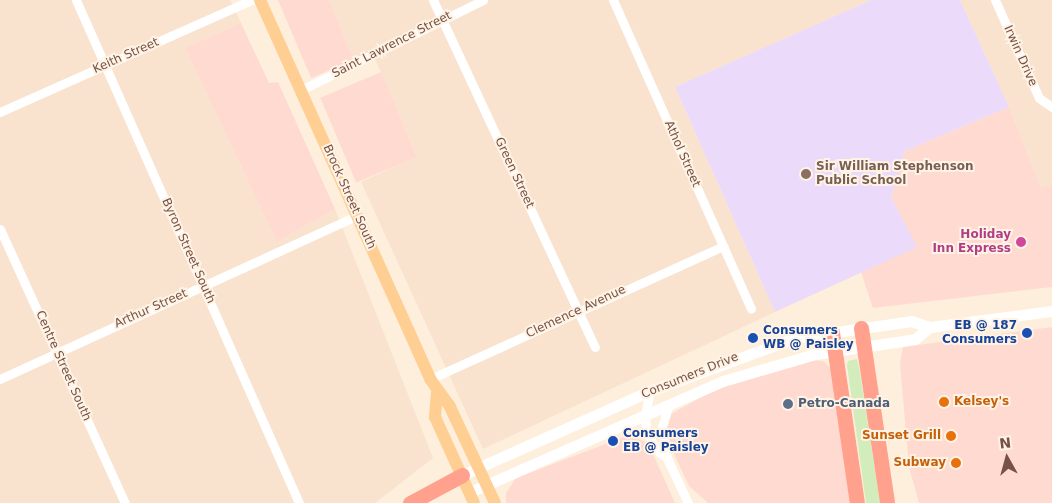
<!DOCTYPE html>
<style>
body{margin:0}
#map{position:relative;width:1052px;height:503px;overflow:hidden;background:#feefdd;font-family:"DejaVu Sans",sans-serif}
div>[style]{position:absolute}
.residential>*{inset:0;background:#f9e2ce}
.commercial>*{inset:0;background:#ffdad0;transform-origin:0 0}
.education>*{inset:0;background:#ecdafa}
.green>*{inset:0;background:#d3ecbb}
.street>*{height:9px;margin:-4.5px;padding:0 4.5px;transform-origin:4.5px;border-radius:4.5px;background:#fff}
.secondary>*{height:11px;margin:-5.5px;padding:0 5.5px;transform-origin:5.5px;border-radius:5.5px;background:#fff}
.primary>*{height:12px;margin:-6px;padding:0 6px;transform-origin:6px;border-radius:6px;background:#ffce93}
.highway>*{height:15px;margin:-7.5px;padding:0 7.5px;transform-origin:7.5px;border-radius:7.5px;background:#ffa18d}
.dots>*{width:14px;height:14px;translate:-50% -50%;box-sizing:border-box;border:2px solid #fff3e5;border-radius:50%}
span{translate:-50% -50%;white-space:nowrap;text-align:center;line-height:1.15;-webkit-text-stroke:4px #fff3e5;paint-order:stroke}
.street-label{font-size:12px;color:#765144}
.education-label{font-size:12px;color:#785e54;font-weight:700}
.left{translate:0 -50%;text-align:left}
.hotel-label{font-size:12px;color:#b23c85;font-weight:700}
.right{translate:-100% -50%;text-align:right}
.transit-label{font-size:12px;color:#164399;font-weight:700}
.food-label{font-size:12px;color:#c56008;font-weight:700}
.service-label{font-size:12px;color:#4e5e75;font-weight:700}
.north{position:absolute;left:982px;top:433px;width:50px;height:50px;-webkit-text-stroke:4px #fff3e5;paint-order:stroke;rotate:353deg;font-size:14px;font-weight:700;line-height:20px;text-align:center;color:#765144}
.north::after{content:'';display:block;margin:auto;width:18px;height:22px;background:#765144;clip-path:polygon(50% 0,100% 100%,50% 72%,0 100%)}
</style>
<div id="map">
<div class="residential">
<i style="clip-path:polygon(0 0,230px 0,241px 23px,185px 48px,277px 242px,335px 209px,433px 458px,375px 503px,0 503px)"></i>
<i style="clip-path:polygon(329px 0,871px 0,675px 87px,775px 312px,483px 449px,361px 182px,417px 156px,372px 52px,354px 60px)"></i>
<i style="clip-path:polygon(960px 0,1052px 0,1052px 184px,1041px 188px,1009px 107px)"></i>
</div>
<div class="commercial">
<i style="clip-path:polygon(278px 0,329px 0,354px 60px,311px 78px)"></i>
<i style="clip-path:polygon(241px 23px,269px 83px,278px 82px,335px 209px,277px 242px,185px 48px)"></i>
<i style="left:381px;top:72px;width:92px;height:66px;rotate:67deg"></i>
<i style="clip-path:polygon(1009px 107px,1041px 188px,1052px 184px,1052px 287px,873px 308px,861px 272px,916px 246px,891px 197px,905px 151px)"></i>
<i style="clip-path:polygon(1052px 327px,1052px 503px,919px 503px,909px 467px,900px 364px,903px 347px)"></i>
<i style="clip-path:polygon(808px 360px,823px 361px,831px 368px,852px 503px,708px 503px,689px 486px,675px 456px,666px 428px,671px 414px,714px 390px)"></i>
<i style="clip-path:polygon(629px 435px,648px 443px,675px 503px,506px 503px,506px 493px,516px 478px)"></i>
</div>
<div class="education">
<i style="clip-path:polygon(871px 0,960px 0,1009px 107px,905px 151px,891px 197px,917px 247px,775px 312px,675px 87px)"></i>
</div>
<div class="green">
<i style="clip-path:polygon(857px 359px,859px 367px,880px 503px,866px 503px,847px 365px,848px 361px)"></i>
</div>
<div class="street">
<i style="left:76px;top:0;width:550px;rotate:66.09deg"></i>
<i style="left:433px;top:0;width:383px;rotate:65deg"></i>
<i style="left:613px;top:0;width:338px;rotate:65.9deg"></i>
<i style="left:995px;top:0;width:107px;rotate:65.8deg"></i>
<i style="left:1039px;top:98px;width:16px;rotate:35deg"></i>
<i style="left:301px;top:90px;width:203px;rotate:-26.3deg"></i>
<i style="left:0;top:112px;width:276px;rotate:-24deg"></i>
<i style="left:0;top:229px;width:301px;rotate:65.5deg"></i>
<i style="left:0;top:379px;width:394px;rotate:-24.6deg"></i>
<i style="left:430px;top:379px;width:322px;rotate:-24.4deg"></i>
<i style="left:650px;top:391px;width:25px;rotate:102deg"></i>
<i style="left:645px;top:415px;width:14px;rotate:86deg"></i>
<i style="left:646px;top:429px;width:23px;rotate:65deg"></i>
<i style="left:656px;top:450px;width:14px;rotate:36deg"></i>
<i style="left:669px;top:404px;width:24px;rotate:107deg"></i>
<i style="left:662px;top:427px;width:31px;rotate:81deg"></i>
<i style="left:667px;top:458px;width:50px;rotate:65deg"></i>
</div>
<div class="secondary">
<i style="left:462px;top:475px;width:206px;rotate:-24.1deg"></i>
<i style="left:650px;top:391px;width:154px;rotate:-20.1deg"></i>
<i style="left:795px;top:338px;width:117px;rotate:-8.3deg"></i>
<i style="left:911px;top:321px;width:20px;rotate:18deg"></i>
<i style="left:930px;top:327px;width:123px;rotate:-7.5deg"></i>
<i style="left:470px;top:492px;width:276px;rotate:-23.7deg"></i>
<i style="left:723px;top:381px;width:96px;rotate:-16.4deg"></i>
<i style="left:815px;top:354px;width:101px;rotate:-8.5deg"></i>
<i style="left:915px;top:339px;width:19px;rotate:-39deg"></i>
</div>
<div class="primary">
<i style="left:260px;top:0;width:415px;rotate:65.8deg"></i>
<i style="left:430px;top:379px;width:34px;rotate:54deg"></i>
<i style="left:450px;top:407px;width:106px;rotate:64.9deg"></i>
<i style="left:437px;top:393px;width:24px;rotate:95deg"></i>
<i style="left:435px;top:417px;width:94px;rotate:65.6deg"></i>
</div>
<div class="highway">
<i style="left:861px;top:328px;width:177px;rotate:81.5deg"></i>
<i style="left:832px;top:332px;width:173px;rotate:81.7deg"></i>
<i style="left:410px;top:503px;width:59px;rotate:-28.3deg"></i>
</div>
<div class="dots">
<i style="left:806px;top:174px;background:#8d6e63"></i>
<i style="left:1021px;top:242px;background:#d1479c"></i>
<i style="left:1027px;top:333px;background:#1a4fb4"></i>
<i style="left:753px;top:338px;background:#1a4fb4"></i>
<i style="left:944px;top:402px;background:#e8710a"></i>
<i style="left:788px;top:404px;background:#5c6f8a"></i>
<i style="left:951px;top:436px;background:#e8710a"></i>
<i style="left:613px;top:441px;background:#1a4fb4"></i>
<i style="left:956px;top:463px;background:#e8710a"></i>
</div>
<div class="street-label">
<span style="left:392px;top:45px;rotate:-27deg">Saint Lawrence Street</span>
<span style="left:126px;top:56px;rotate:-24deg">Keith Street</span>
<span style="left:1020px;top:56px;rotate:66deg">Irwin Drive</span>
<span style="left:682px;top:154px;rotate:66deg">Athol Street</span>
<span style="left:514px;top:173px;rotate:65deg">Green Street</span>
<span style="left:349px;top:197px;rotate:66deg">Brock Street South</span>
<span style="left:188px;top:251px;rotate:66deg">Byron Street South</span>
<span style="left:151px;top:309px;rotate:-24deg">Arthur Street</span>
<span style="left:576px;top:312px;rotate:-25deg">Clemence Avenue</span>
<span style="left:63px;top:366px;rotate:66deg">Centre Street South</span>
<span style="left:690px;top:376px;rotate:-22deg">Consumers Drive</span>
</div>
<div class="education-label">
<span class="left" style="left:816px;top:174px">Sir William Stephenson<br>Public School</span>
</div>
<div class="hotel-label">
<span class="right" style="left:1011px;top:242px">Holiday<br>Inn Express</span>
</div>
<div class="transit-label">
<span class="right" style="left:1017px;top:333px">EB @ 187<br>Consumers</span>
<span class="left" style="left:763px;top:338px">Consumers<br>WB @ Paisley</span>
<span class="left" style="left:623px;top:441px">Consumers<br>EB @ Paisley</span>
</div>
<div class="food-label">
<span class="left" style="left:954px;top:402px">Kelsey's</span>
<span class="right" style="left:941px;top:436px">Sunset Grill</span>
<span class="right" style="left:946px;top:463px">Subway</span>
</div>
<div class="service-label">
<span class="left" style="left:798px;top:404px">Petro-Canada</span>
</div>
<div class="north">N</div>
</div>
